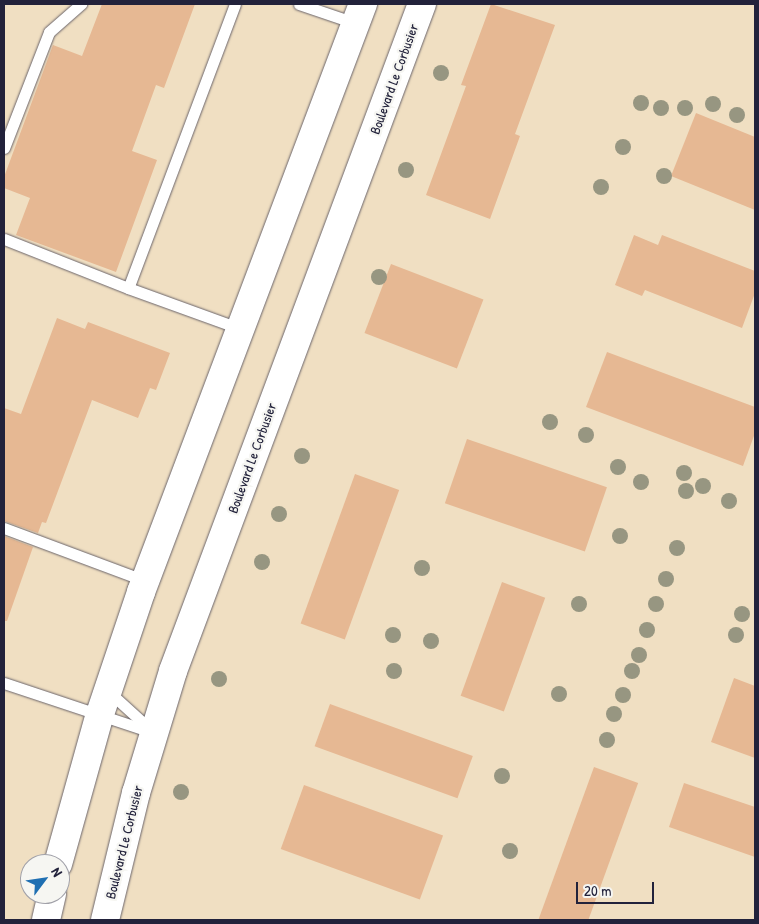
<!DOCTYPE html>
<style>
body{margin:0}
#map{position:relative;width:759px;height:924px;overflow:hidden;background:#f0dfc2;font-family:"Patrick Hand",sans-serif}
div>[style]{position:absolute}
.building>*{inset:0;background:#e6b893;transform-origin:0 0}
.roads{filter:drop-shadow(0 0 1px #6a646a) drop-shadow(0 0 1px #6a646a)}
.lane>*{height:11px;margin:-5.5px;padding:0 5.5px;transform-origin:5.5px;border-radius:5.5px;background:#fff}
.secondary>*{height:28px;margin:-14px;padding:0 14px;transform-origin:14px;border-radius:14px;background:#fff}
.trees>*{width:16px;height:16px;margin:-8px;border-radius:50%;background:#979681}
span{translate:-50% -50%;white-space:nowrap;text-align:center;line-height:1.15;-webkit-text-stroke:4.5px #f6f6f2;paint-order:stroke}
.street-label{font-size:14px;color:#22223b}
.frame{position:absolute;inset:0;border:5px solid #22223b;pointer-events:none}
.north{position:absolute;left:20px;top:854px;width:50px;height:50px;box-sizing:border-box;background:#f6f6f2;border:1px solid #a1a1a9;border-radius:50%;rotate:59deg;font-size:14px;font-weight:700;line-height:20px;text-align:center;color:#22223b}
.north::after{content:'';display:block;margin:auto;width:18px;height:22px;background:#1f6fb2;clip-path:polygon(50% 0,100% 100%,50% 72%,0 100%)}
.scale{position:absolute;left:576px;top:882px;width:78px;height:22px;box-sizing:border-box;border:2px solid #22223b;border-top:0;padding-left:6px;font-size:15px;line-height:18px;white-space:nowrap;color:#22223b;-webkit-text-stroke:4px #f6f6f2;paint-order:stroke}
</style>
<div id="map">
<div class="building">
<i style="clip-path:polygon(102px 4px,195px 4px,164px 88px,156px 85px,132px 151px,157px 160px,116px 272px,16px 235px,30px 198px,4px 188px,4px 177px,53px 45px,82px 56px)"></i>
<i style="clip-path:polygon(491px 4px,555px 25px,515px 134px,520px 136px,490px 219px,426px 195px,466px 86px,461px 85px)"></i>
<i style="clip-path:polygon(696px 113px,755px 137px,755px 210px,671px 176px)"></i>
<i style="clip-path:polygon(634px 235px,658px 245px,662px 235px,755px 271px,755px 293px,742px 328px,645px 290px,642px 296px,615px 285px)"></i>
<i style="left:391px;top:264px;width:99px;height:74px;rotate:21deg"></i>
<i style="clip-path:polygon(57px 318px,85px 329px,88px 322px,170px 353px,156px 390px,150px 388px,138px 418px,92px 400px,46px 523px,42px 522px,38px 533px,4px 521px,4px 408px,21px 414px)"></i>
<i style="clip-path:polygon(607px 352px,755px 407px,755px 433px,743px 466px,586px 407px)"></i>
<i style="left:467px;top:439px;width:148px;height:68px;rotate:19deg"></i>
<i style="left:355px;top:474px;width:47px;height:159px;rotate:20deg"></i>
<i style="clip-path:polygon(4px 536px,33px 547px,7px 621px,4px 621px)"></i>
<i style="left:502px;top:582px;width:46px;height:121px;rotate:20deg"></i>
<i style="clip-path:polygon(734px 678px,755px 686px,755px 758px,711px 742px)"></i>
<i style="left:330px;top:704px;width:152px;height:45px;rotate:20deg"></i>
<i style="left:594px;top:767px;width:47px;height:162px;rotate:20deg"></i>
<i style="clip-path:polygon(684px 783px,755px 807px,755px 857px,669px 827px)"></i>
<i style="left:304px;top:785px;width:148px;height:68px;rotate:20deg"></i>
</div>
<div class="roads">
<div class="lane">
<i style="left:235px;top:4px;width:303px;rotate:110.6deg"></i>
<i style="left:128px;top:288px;width:120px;rotate:19.9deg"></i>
<i style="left:299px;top:4px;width:59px;rotate:18.7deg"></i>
<i style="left:4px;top:148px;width:124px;rotate:-68.8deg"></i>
<i style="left:49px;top:32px;width:43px;rotate:-41.2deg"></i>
<i style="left:4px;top:239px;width:133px;rotate:21.6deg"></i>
<i style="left:4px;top:528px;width:152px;rotate:20.5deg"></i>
<i style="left:4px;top:683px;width:158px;rotate:18.4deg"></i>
<i style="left:108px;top:691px;width:58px;rotate:42.2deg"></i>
</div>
<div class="secondary">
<i style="left:58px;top:864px;width:153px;rotate:-74.4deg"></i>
<i style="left:99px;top:717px;width:132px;rotate:-71.4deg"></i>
<i style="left:141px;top:592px;width:629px;rotate:-69.32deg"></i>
<i style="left:46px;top:920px;width:27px;rotate:-77deg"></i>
<i style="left:105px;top:920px;width:131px;rotate:-76.3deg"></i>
<i style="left:136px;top:793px;width:127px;rotate:-73.1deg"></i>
<i style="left:173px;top:671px;width:712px;rotate:-69.53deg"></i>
</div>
</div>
<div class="trees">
<i style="left:441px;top:73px"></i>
<i style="left:641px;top:103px"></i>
<i style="left:713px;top:104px"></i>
<i style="left:661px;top:108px"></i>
<i style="left:685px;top:108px"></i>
<i style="left:737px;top:115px"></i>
<i style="left:623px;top:147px"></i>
<i style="left:406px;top:170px"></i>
<i style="left:664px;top:176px"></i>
<i style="left:601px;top:187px"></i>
<i style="left:379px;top:277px"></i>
<i style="left:550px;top:422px"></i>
<i style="left:586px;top:435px"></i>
<i style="left:302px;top:456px"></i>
<i style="left:618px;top:467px"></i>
<i style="left:684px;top:473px"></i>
<i style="left:641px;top:482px"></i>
<i style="left:703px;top:486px"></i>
<i style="left:686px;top:491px"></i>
<i style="left:729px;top:501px"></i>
<i style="left:279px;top:514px"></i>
<i style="left:620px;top:536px"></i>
<i style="left:677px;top:548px"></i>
<i style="left:262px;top:562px"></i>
<i style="left:422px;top:568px"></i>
<i style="left:666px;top:579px"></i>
<i style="left:579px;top:604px"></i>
<i style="left:656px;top:604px"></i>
<i style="left:742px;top:614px"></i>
<i style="left:647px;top:630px"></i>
<i style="left:393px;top:635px"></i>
<i style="left:736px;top:635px"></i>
<i style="left:431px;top:641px"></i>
<i style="left:639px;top:655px"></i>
<i style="left:394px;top:671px"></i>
<i style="left:632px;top:671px"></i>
<i style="left:219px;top:679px"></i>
<i style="left:559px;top:694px"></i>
<i style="left:623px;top:695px"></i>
<i style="left:614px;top:714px"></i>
<i style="left:607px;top:740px"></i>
<i style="left:502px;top:776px"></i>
<i style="left:181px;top:792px"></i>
<i style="left:510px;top:851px"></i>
</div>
<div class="street-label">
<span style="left:394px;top:79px;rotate:-70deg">Boulevard Le Corbusier</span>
<span style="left:252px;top:458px;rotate:-70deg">Boulevard Le Corbusier</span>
<span style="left:124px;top:842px;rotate:-76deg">Boulevard Le Corbusier</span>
</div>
<div class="frame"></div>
<div class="north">N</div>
<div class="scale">20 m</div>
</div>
